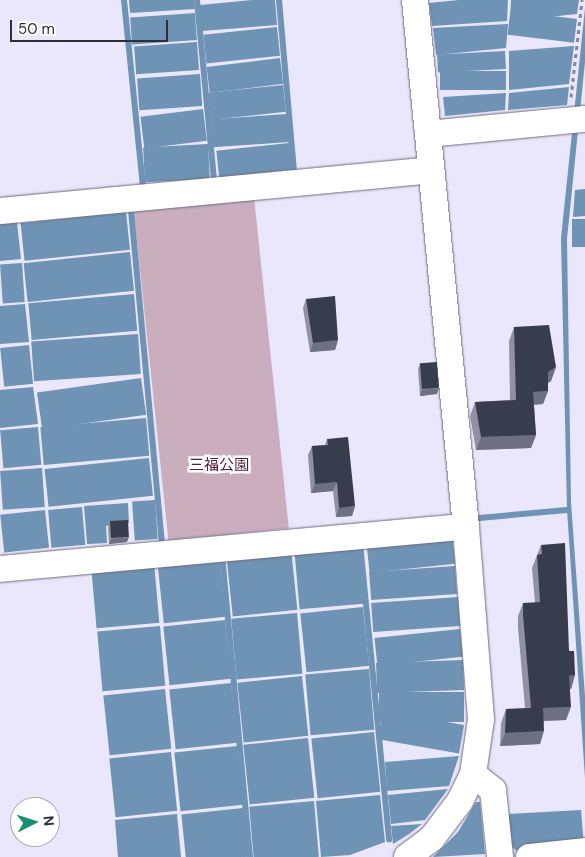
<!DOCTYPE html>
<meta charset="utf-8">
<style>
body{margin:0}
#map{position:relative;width:585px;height:857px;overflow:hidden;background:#eae6fc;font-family:"DM Sans","Noto Sans JP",sans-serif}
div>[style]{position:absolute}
.green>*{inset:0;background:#caaebe;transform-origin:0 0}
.water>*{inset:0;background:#6e93b4;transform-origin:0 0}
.stream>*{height:6px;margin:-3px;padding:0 3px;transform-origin:3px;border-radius:3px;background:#6e93b4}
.path>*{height:3px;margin-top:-1.5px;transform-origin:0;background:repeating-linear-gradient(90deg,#898796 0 4px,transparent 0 8px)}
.roads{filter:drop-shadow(0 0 1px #6e6a7d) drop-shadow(0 0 1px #6e6a7d)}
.minor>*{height:26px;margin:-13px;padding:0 13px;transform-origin:13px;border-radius:13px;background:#fff}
.wall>*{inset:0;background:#9092a4}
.shaded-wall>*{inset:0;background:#6d7082}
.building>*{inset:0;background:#373d4d;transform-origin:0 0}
span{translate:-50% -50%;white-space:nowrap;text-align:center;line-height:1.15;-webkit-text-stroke:5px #fff;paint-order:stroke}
.park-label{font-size:15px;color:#521b40}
.north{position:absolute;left:10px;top:797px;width:50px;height:50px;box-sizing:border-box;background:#fff;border:1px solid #acabaf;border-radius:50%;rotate:85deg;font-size:14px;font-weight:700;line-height:20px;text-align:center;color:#2f2e36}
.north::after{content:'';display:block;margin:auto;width:18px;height:22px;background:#188f73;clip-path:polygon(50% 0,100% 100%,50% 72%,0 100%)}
.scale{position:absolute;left:10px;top:20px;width:158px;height:22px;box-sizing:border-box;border:2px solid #2f2e36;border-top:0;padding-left:6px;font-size:15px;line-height:18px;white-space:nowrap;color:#2f2e36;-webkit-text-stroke:4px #fff;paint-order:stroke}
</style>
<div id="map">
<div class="green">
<i style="left:254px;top:197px;width:333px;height:121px;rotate:84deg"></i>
</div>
<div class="water">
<i style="clip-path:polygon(129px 0,194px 0,195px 9px,130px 13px)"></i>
<i style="clip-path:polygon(252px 0,275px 0,277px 25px,202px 31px,200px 5px)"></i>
<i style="clip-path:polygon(459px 0,508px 0,507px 21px,432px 26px,429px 3px)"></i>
<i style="clip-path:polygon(511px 0,579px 0,577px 14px,510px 21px)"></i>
<i style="clip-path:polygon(585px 8px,585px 62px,567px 239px,571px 502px,585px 696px,585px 778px,567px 510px,561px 238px)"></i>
<i style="left:195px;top:13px;width:27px;height:65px;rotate:86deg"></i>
<i style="left:577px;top:19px;width:24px;height:67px;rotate:97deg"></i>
<i style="clip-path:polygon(508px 24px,506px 48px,436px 55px,433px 28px)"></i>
<i style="left:277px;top:27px;width:29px;height:74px;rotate:84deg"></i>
<i style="left:197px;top:42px;width:28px;height:63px;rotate:86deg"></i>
<i style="clip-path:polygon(574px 46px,569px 84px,509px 90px,509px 51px)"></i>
<i style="left:505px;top:51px;width:18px;height:68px;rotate:87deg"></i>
<i style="left:280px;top:58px;width:26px;height:74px;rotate:83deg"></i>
<i style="left:506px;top:71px;width:19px;height:66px;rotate:90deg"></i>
<i style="left:200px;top:74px;width:32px;height:63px;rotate:86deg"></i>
<i style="left:283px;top:85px;width:27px;height:75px;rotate:84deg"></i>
<i style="clip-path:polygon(569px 87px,567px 105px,508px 110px,509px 93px)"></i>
<i style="clip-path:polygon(506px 93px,505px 110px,445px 116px,443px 97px)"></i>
<i style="left:203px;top:109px;width:32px;height:63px;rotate:83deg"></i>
<i style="left:287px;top:114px;width:28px;height:76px;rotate:86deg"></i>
<i style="left:289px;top:143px;width:27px;height:73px;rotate:84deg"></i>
<i style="left:208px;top:144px;width:35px;height:65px;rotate:87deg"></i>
<i style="clip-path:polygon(585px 189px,585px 216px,573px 217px,575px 190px)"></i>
<i style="left:126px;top:212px;width:38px;height:106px;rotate:84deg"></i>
<i style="left:585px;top:219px;width:28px;height:13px;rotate:90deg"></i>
<i style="clip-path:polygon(17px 222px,21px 259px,0 261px,0 224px)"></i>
<i style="left:130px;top:252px;width:39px;height:107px;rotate:84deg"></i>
<i style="left:22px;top:263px;width:39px;height:22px;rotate:86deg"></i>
<i style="left:134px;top:294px;width:37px;height:106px;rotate:85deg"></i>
<i style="clip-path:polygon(25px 304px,29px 342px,0 344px,0 306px)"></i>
<i style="left:138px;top:334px;width:40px;height:107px;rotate:86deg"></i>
<i style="left:29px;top:345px;width:39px;height:29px;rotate:84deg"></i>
<i style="left:141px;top:378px;width:37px;height:105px;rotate:82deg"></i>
<i style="clip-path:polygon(33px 387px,38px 424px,0 428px,0 390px)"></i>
<i style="left:146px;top:418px;width:38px;height:106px;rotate:85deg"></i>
<i style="left:38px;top:427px;width:38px;height:38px;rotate:85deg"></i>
<i style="left:149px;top:458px;width:38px;height:105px;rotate:84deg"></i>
<i style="left:42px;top:468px;width:39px;height:42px;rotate:86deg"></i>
<i style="left:155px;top:500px;width:39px;height:23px;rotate:86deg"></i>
<i style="clip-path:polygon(128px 503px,129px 523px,106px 526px,107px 543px,87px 544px,84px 506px)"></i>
<i style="left:82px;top:507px;width:38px;height:34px;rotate:85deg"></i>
<i style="left:45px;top:510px;width:38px;height:45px;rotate:84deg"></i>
<i style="left:452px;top:534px;width:30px;height:86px;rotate:84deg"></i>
<i style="left:358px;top:543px;width:61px;height:64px;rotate:85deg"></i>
<i style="left:291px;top:549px;width:61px;height:65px;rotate:84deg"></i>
<i style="left:219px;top:555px;width:62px;height:62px;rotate:84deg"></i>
<i style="left:154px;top:562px;width:61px;height:63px;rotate:85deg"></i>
<i style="left:455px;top:566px;width:28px;height:86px;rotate:86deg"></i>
<i style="left:458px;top:597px;width:29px;height:87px;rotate:86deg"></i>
<i style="left:363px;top:607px;width:59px;height:63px;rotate:84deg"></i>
<i style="left:297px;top:613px;width:61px;height:66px;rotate:85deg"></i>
<i style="left:225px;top:620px;width:59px;height:62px;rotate:84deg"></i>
<i style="left:160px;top:626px;width:60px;height:63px;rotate:85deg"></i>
<i style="left:460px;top:629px;width:28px;height:86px;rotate:84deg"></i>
<i style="left:463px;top:660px;width:30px;height:87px;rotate:88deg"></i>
<i style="left:369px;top:669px;width:61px;height:64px;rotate:85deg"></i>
<i style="left:302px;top:676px;width:60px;height:65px;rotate:84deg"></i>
<i style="left:231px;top:683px;width:60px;height:62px;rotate:84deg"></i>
<i style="left:165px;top:689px;width:60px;height:62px;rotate:84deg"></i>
<i style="left:464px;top:692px;width:30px;height:85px;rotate:90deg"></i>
<i style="left:464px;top:725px;width:29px;height:82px;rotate:100deg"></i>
<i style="left:374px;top:732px;width:60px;height:63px;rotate:84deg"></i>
<i style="left:308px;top:738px;width:60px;height:65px;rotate:84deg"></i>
<i style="left:237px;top:746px;width:59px;height:63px;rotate:84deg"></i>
<i style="left:171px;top:752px;width:59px;height:62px;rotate:84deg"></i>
<i style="clip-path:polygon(459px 756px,449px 786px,387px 791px,385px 762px)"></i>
<i style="clip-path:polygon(448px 789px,425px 820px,391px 824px,388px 795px)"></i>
<i style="clip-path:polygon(380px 795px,385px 842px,350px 855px,321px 857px,316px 801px)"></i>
<i style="left:314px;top:801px;width:56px;height:65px;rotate:85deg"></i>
<i style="clip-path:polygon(476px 802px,480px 802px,485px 854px,433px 857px,458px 832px)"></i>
<i style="left:243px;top:808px;width:49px;height:62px;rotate:84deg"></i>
<i style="clip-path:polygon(581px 810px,584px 846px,517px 851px,511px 846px,507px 814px)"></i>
<i style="clip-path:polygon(177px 814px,181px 857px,118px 857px,115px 820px)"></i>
<i style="clip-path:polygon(422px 824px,409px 834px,393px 844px,391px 826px)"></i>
</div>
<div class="stream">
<i style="left:124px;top:0;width:188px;rotate:84.2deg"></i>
<i style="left:197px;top:0;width:180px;rotate:84.6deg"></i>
<i style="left:279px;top:0;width:171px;rotate:85deg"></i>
<i style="left:131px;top:210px;width:337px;rotate:84.7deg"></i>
<i style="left:479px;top:518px;width:88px;rotate:-5.2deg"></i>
<i style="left:360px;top:543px;width:298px;rotate:84.4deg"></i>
<i style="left:222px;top:555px;width:303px;rotate:84.7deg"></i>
</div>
<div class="path">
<i style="left:571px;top:97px;width:98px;rotate:-83.5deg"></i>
</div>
<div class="roads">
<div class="minor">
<i style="left:428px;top:134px;width:158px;rotate:-5.5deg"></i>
<i style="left:0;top:211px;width:433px;rotate:-5.4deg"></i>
<i style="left:0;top:569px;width:468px;rotate:-5.2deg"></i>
<i style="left:473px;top:774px;width:26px;rotate:39deg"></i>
<i style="left:493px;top:790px;width:67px;rotate:84deg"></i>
<i style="left:407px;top:857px;width:31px;rotate:-37deg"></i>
<i style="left:432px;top:838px;width:46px;rotate:-52.9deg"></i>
<i style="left:460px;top:801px;width:30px;rotate:-64deg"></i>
<i style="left:473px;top:774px;width:56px;rotate:-81.7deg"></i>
<i style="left:481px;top:719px;width:193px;rotate:-94.5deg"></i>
<i style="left:466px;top:527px;width:529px;rotate:-95.53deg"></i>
<i style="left:529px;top:857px;width:56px;rotate:-6.1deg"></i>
</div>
</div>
<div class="wall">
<i style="clip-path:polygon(306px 299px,338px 340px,335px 350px,310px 352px,303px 308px)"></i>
<i style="clip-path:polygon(514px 327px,556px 367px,551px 381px,548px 383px,548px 391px,543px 404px,534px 405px,536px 435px,531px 448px,476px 450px,470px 416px,475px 402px,510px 400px,509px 341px)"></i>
<i style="clip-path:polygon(420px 363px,437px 394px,420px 396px,418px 369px)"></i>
<i style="clip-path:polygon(327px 439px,355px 506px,352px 516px,336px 517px,333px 491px,311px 493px,308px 455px,312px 446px,325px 445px)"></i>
<i style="clip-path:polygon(110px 521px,127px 542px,109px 544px,108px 527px)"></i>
<i style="clip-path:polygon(541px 545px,575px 675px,571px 689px,570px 689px,566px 720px,544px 721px,540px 744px,500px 746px,501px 723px,506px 709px,525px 708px,518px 628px,518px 616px,523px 603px,535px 603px,532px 568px)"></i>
</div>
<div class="shaded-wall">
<i style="clip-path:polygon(338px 340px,335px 350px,310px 352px,313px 343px)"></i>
<i style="clip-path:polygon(556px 367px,551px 381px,543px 386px,548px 372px)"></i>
<i style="clip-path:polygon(439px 388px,437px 394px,420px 396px,422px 390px)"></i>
<i style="clip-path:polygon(548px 391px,543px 404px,528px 405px,533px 392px)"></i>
<i style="clip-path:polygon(536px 435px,531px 448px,476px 450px,481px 437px)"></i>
<i style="clip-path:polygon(337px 482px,333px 491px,311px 493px,315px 484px)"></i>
<i style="clip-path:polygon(355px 506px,352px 516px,336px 517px,339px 508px)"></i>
<i style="clip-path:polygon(129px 537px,127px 542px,109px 544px,111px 539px)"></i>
<i style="clip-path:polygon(575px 675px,571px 689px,564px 689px,569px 676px)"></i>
<i style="clip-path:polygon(571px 707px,566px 720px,538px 721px,543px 708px)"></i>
<i style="clip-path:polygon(544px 731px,540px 744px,500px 746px,505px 733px)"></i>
</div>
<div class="building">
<i style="clip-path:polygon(335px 296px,338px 340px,313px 343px,306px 299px)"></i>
<i style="clip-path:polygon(549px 325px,556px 367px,548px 372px,548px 391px,533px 392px,536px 435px,481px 437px,475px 402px,516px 400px,514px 327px)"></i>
<i style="left:437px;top:362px;width:26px;height:17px;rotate:86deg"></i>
<i style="clip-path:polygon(348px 437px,355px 506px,339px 508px,337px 482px,315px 484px,312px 446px,328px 445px,327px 439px)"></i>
<i style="left:128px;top:520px;width:17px;height:18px;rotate:87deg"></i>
<i style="clip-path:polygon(565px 543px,569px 651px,574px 651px,575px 675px,569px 676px,571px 707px,543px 708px,544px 731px,505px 733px,506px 709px,531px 708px,523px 615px,523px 603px,540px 602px,537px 555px,542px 554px,541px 545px)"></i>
</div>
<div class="park-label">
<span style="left:219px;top:466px">三福公園</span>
</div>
<div class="north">N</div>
<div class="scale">50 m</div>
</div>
